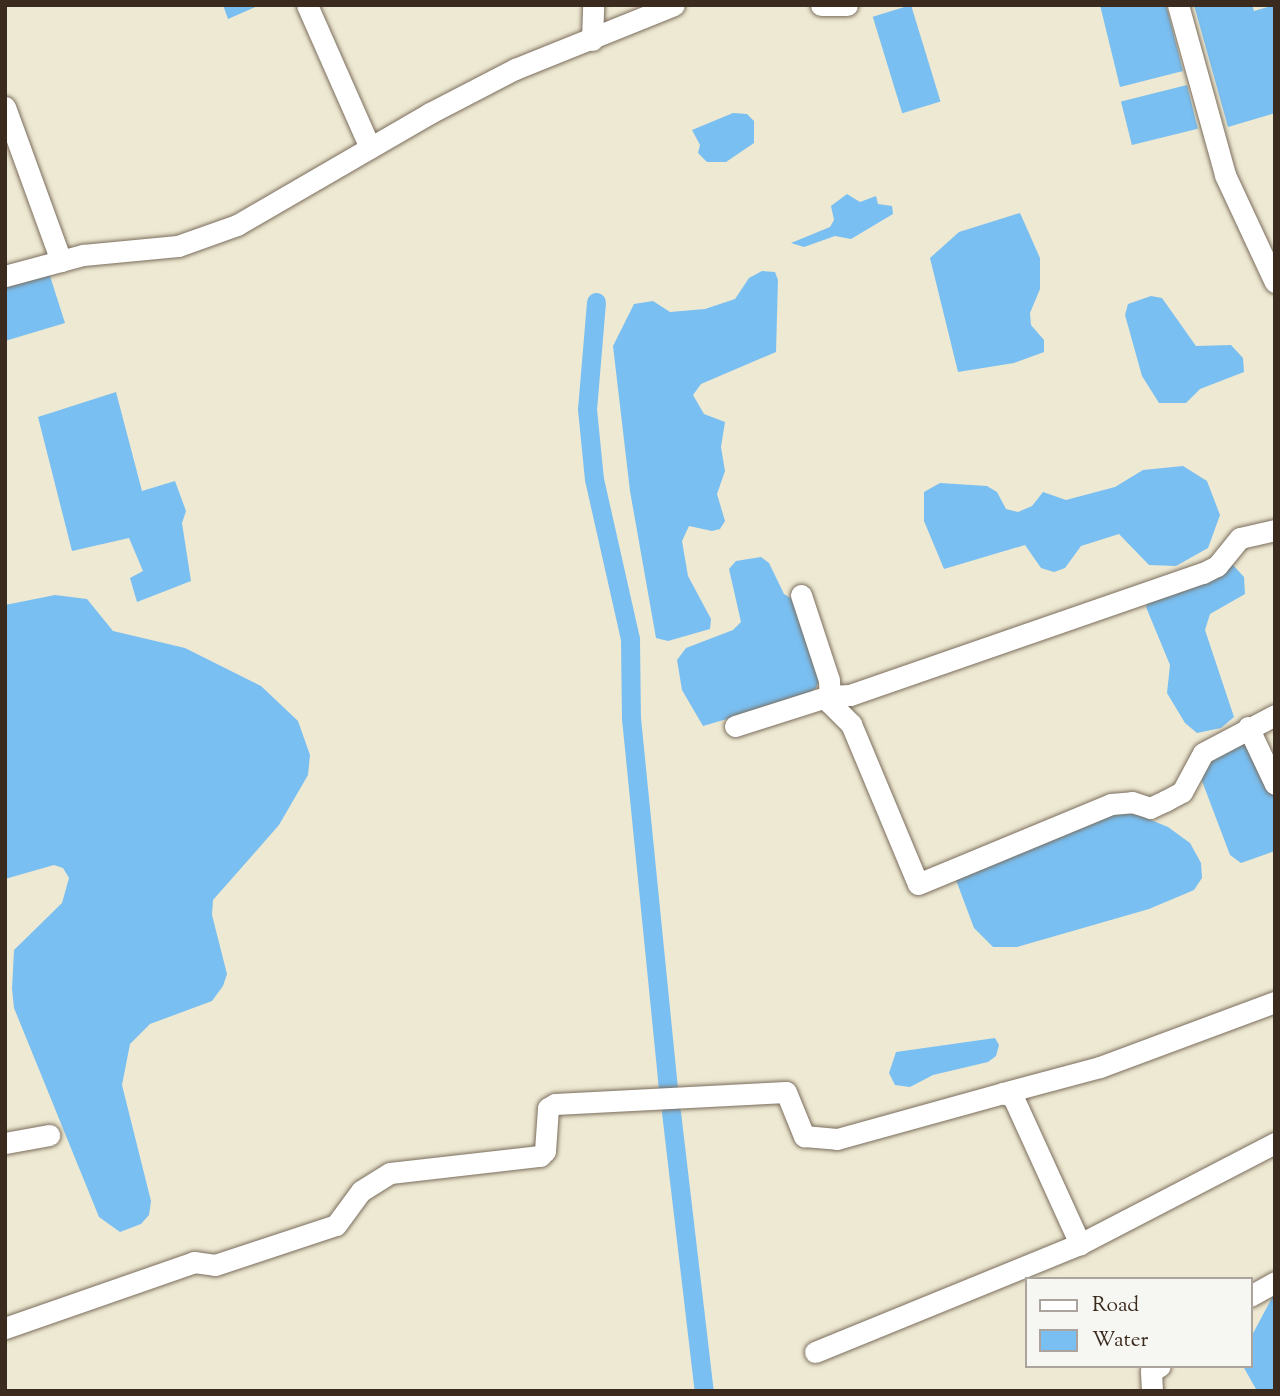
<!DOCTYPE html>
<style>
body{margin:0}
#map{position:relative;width:1280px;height:1396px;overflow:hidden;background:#eee9d2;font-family:"Sorts Mill Goudy",serif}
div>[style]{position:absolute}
.water>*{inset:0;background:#7abff1;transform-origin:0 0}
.canal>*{height:19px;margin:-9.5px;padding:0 9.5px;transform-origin:9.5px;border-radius:9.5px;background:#7abff1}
.roads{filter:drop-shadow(0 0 2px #7a6d5d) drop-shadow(0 0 2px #7a6d5d)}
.street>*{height:21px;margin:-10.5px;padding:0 10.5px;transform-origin:10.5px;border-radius:10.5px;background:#fff}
span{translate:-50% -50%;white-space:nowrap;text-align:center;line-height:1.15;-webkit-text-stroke:5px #f6f6f2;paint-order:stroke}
.frame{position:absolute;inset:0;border:7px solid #3b2a1e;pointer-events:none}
.legend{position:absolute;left:1025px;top:1277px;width:228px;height:91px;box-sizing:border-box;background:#f6f6f2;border:2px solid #aba49d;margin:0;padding:9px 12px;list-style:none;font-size:21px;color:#3b2a1e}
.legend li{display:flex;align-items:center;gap:14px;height:35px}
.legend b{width:35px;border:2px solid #aba49d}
</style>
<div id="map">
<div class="water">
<i style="clip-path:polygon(223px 5px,260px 5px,228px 19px)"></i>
<i style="left:911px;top:5px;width:101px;height:40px;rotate:73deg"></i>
<i style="clip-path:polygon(1100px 5px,1166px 5px,1183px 71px,1120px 87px)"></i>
<i style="clip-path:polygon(1194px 5px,1252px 5px,1254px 11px,1275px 5px,1275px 113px,1228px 127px)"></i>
<i style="left:1187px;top:85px;width:45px;height:68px;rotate:76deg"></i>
<i style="clip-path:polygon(733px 113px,747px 114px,754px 121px,754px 143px,726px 162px,707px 162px,698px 153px,700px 145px,692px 130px)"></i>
<i style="clip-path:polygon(847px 194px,860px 202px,876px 196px,878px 204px,892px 206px,893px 214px,851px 239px,835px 236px,804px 247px,791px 243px,830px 227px,834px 220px,831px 206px)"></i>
<i style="clip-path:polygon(1020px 213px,1040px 258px,1040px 289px,1030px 313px,1031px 325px,1044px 340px,1044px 352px,1014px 363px,958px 372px,930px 258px,959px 232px)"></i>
<i style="clip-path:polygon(762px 271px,775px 272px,778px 280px,776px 352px,701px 384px,693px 395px,704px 414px,725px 422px,721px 447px,725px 471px,717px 494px,725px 521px,720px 529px,712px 531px,689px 526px,682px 541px,688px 576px,711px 619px,710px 629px,668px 641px,656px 638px,630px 491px,613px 346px,634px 304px,653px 301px,670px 312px,705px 309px,735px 299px,749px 278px)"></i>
<i style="clip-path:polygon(49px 273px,65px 323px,5px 341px,5px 285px)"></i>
<i style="clip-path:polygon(1151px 296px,1162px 298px,1196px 346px,1231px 345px,1243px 358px,1244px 372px,1200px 389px,1186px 403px,1159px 403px,1142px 376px,1125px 315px,1128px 304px)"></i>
<i style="clip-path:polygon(116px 392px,142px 491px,175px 481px,186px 511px,182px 523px,191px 581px,137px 602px,130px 578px,143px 571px,129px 538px,72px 551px,38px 417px)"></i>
<i style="clip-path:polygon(1183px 466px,1207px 481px,1220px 515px,1208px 548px,1176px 566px,1149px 565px,1119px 534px,1081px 546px,1065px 568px,1054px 572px,1041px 568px,1025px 545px,944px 569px,924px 521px,924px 492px,940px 483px,987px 486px,997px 492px,1006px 509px,1018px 512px,1032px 506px,1043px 492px,1066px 500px,1115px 487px,1143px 470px)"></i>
<i style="clip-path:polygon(761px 557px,769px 563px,784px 594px,794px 600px,820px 678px,816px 688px,803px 697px,703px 726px,682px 690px,677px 660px,686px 648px,733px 630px,741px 622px,729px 569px,736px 561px)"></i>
<i style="clip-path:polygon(1232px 564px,1244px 577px,1245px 594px,1210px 614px,1205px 630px,1234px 717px,1221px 728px,1197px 733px,1185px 723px,1167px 693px,1170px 665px,1146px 607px,1149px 600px)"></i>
<i style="clip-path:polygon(55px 595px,87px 599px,113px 631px,185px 648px,261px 686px,298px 721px,310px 755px,308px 775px,279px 825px,213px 900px,212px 915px,227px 974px,223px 986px,212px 1001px,150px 1024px,130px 1044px,122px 1085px,151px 1201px,149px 1215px,141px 1224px,120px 1232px,99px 1217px,14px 1008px,12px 989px,14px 950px,62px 903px,69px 878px,63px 868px,54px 865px,5px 879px,5px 605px)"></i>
<i style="clip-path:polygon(1246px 742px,1275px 796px,1275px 851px,1241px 863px,1230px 855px,1202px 781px,1206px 766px,1222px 749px)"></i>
<i style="clip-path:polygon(1124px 809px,1168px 827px,1190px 843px,1201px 863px,1202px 878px,1194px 890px,1149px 909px,1017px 947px,993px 947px,974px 928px,956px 880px)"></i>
<i style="clip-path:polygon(995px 1038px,999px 1045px,996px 1056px,988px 1062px,933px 1075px,910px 1087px,895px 1085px,889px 1073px,896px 1052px)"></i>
<i style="clip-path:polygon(1275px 1292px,1275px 1391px,1257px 1391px,1243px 1366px,1250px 1366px,1250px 1339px)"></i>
</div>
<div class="canal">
<i style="left:596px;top:302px;width:107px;rotate:94.8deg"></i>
<i style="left:587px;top:409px;width:70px;rotate:84.3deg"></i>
<i style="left:594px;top:479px;width:164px;rotate:77.3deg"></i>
<i style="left:630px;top:639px;width:79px;rotate:89.3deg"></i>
<i style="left:631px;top:718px;width:375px;rotate:84.3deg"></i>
<i style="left:671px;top:1112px;width:281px;rotate:83.3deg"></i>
</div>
<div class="roads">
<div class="street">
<i style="left:307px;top:5px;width:156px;rotate:66.2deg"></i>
<i style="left:821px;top:5px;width:26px"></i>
<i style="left:1178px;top:5px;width:176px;rotate:74.5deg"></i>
<i style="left:1225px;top:175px;width:118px;rotate:65deg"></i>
<i style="left:592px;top:40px;width:35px;rotate:-88deg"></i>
<i style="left:5px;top:107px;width:164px;rotate:70deg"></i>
<i style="left:5px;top:276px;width:81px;rotate:-15.1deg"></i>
<i style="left:83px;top:255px;width:95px;rotate:-5.4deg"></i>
<i style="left:178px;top:246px;width:63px;rotate:-19.6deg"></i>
<i style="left:237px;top:225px;width:223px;rotate:-30.1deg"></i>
<i style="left:430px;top:113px;width:96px;rotate:-27.4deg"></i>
<i style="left:515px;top:69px;width:171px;rotate:-21.9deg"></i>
<i style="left:801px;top:595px;width:89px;rotate:71.8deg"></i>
<i style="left:829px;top:680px;width:23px;rotate:88deg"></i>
<i style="left:830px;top:703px;width:30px;rotate:45deg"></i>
<i style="left:851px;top:724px;width:173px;rotate:67.3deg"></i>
<i style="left:918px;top:884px;width:209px;rotate:-22.5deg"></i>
<i style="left:1111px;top:804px;width:21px;rotate:-5deg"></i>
<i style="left:1132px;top:802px;width:19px;rotate:18deg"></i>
<i style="left:1150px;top:808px;width:17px;rotate:-25deg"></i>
<i style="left:1165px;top:801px;width:19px;rotate:-28deg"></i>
<i style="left:1182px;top:792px;width:44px;rotate:-61.7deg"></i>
<i style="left:1203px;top:753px;width:81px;rotate:-27.8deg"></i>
<i style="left:735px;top:726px;width:99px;rotate:-17.7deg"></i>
<i style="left:829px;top:696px;width:21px;rotate:-3deg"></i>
<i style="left:850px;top:695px;width:373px;rotate:-19.1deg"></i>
<i style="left:1203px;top:573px;width:16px;rotate:-27deg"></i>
<i style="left:1217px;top:566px;width:36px;rotate:-51deg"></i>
<i style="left:1240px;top:538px;width:36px;rotate:-13deg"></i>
<i style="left:1248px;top:727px;width:63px;rotate:64.7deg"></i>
<i style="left:1003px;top:1093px;width:100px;rotate:-15deg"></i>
<i style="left:1100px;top:1067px;width:187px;rotate:-20.4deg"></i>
<i style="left:5px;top:1143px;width:45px;rotate:-10.3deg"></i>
<i style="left:1250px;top:1296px;width:29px;rotate:-29deg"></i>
<i style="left:5px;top:1328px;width:200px;rotate:-19.2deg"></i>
<i style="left:194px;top:1262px;width:21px;rotate:8deg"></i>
<i style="left:215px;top:1265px;width:127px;rotate:-18.3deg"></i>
<i style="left:336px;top:1225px;width:42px;rotate:-53.7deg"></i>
<i style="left:361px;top:1191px;width:34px;rotate:-32deg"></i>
<i style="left:390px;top:1173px;width:151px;rotate:-6.5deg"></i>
<i style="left:540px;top:1156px;width:7px;rotate:-45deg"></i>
<i style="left:545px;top:1151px;width:43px;rotate:-86deg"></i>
<i style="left:548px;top:1108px;width:8px;rotate:-30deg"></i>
<i style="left:555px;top:1104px;width:231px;rotate:-3deg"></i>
<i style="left:786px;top:1092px;width:48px;rotate:67.8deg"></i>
<i style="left:804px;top:1136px;width:33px;rotate:5deg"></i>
<i style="left:837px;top:1139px;width:172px;rotate:-15.5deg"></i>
<i style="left:1003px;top:1093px;width:11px;rotate:22deg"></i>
<i style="left:1013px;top:1097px;width:162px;rotate:65.5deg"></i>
<i style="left:1080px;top:1244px;width:220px;rotate:-27.4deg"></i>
<i style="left:815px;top:1352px;width:286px;rotate:-22.2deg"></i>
<i style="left:1152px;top:1391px;width:20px;rotate:-93deg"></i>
<i style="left:1151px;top:1371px;width:10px;rotate:-29deg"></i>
</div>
</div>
<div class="frame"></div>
<ul class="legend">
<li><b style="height:9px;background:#fff"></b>Road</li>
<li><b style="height:19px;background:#7abff1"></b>Water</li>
</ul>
</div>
